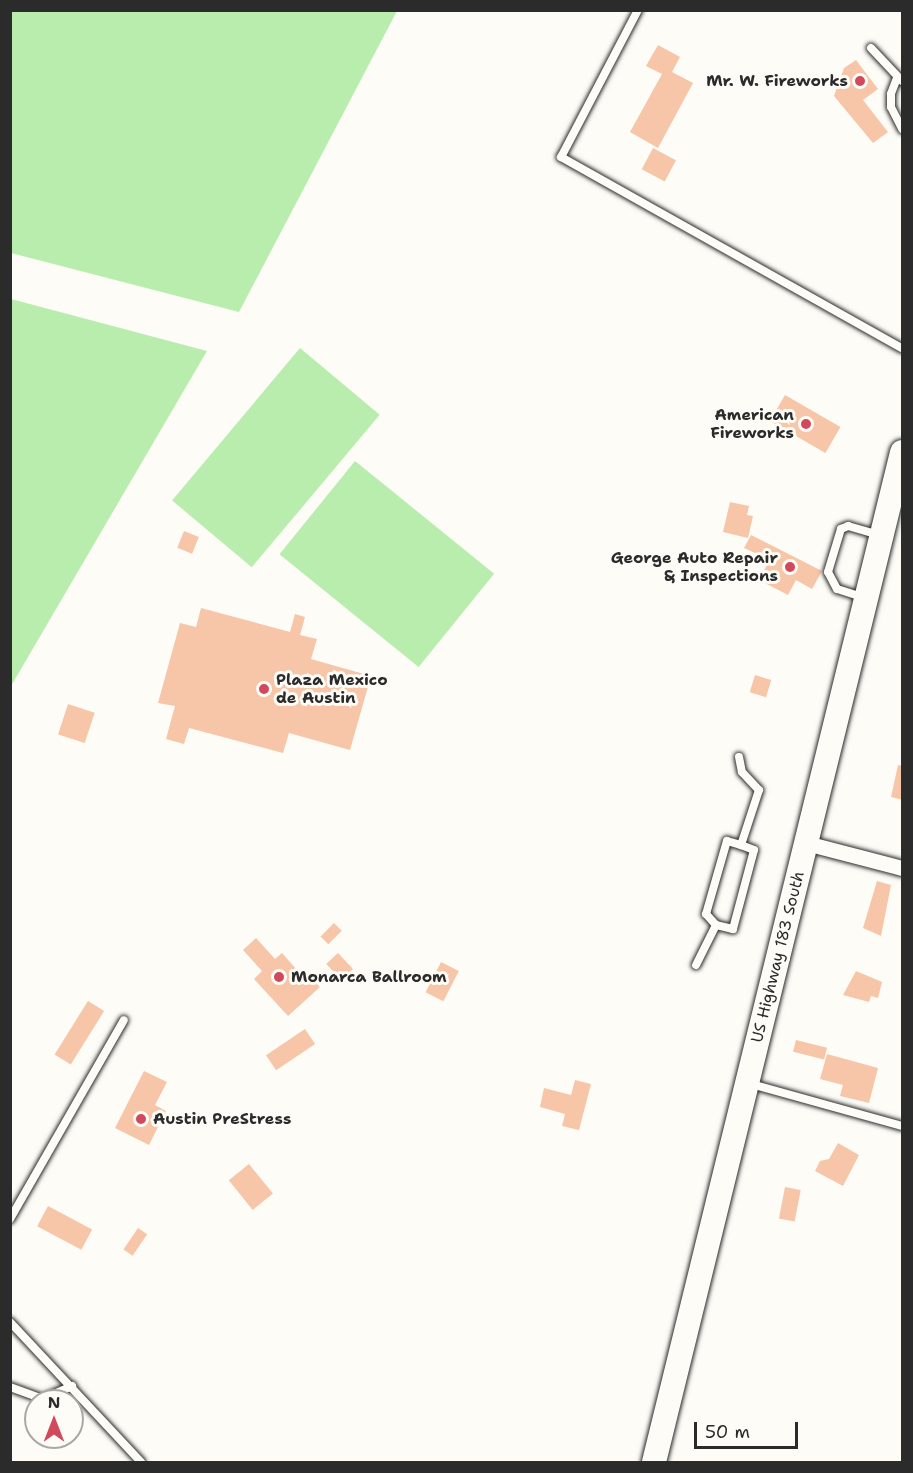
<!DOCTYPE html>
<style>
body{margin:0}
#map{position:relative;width:913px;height:1473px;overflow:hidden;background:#fdfcf7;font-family:"Shantell Sans",sans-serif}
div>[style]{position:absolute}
.green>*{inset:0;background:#b8edae;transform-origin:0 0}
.building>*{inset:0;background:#f7c5a7;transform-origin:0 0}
.roads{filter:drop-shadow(0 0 2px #2b2b2b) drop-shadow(0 0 2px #2b2b2b)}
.service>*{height:8px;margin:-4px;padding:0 4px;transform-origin:4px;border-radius:4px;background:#fdfcf7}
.minor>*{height:15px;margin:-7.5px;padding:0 7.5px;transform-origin:7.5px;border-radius:7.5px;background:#fdfcf7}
.trunk>*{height:24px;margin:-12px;padding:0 12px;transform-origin:12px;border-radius:12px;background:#fdfcf7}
.dots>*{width:16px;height:16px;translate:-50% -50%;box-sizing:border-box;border:3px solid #fdfcf7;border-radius:50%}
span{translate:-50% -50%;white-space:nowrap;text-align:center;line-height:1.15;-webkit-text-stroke:6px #fdfcf7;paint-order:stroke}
.poi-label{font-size:16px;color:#2b2b2b;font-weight:700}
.right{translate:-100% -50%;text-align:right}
.left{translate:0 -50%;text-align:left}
.street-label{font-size:16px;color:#2b2b2b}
.frame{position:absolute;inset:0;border:12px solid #2b2b2b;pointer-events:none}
.north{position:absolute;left:24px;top:1389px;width:60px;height:60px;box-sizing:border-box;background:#fdfcf7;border:2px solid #a9a8a5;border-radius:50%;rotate:0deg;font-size:16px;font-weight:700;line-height:24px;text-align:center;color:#2b2b2b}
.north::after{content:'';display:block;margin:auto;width:21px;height:27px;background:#d1495b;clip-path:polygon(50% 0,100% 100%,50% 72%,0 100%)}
.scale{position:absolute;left:694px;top:1422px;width:104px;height:27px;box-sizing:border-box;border:3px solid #2b2b2b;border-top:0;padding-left:8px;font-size:18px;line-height:21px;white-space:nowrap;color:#2b2b2b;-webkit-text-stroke:4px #fdfcf7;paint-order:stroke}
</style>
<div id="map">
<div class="green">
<i style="clip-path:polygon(10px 11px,11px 10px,397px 11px,239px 312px,11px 253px)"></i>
<i style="clip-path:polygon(11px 299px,207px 351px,11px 686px,10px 299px)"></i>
<i style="left:300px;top:348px;width:104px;height:199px;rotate:40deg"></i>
<i style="left:355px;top:461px;width:179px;height:120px;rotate:39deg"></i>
</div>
<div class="building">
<i style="clip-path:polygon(658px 45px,680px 57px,672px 72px,693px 83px,658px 148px,630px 132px,662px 74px,646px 66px)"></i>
<i style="clip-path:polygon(856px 60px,878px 89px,863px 100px,888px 132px,873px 143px,834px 96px,844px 68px)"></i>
<i style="left:653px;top:148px;width:26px;height:24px;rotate:28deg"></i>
<i style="left:785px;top:395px;width:64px;height:30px;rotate:30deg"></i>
<i style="clip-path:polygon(730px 502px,749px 506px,747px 515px,753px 516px,748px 538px,723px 532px)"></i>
<i style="left:184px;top:531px;width:16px;height:18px;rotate:22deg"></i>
<i style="clip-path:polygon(751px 535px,822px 571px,812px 589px,796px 580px,788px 595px,759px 580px,768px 563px,766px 558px,744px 548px)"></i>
<i style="clip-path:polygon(201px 608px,290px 632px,295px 614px,305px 617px,300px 635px,317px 639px,311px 659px,371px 676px,350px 750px,289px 733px,283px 753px,189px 728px,184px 744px,166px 739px,175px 706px,158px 703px,180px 623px,196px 627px)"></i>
<i style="left:755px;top:675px;width:17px;height:18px;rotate:17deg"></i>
<i style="left:68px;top:704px;width:28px;height:32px;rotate:18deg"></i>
<i style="clip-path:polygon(898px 765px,903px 766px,903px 800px,891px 797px)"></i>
<i style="clip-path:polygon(877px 881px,891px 885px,881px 936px,863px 928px)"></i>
<i style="left:334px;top:923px;width:11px;height:19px;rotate:45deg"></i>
<i style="clip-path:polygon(256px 938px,275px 959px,282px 953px,305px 979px,309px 976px,320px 987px,288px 1016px,254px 979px,262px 971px,243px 950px)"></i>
<i style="left:338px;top:953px;width:22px;height:16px;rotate:47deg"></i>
<i style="left:441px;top:962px;width:20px;height:34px;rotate:27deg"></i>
<i style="clip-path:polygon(856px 971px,882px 982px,878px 998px,871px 996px,869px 1002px,843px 995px)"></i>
<i style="left:88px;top:1001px;width:19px;height:63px;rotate:32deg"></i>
<i style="left:305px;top:1029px;width:18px;height:47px;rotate:56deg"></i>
<i style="left:796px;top:1040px;width:32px;height:12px;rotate:14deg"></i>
<i style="clip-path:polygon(827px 1054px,878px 1068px,869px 1103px,840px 1096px,843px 1085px,820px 1079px)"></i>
<i style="clip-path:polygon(144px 1071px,167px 1082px,155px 1105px,166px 1111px,149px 1145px,115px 1128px)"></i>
<i style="clip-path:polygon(575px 1080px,591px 1084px,579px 1130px,562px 1126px,565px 1114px,540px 1107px,544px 1088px,571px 1095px)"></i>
<i style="clip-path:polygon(838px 1143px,859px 1155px,843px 1186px,815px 1171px,820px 1161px,829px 1159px)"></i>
<i style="left:249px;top:1164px;width:38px;height:26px;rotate:51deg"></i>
<i style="left:785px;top:1187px;width:16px;height:32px;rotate:11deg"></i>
<i style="left:48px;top:1206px;width:50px;height:23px;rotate:28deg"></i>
<i style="left:138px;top:1228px;width:11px;height:26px;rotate:34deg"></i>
</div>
<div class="roads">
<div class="service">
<i style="left:638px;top:10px;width:166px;rotate:117.6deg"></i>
<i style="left:561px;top:157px;width:391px;rotate:29.3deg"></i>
<i style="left:871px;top:48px;width:45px;rotate:46.8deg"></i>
<i style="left:897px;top:78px;width:17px;rotate:111deg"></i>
<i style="left:891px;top:94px;width:13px;rotate:90deg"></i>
<i style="left:891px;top:107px;width:25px;rotate:63deg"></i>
<i style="left:862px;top:597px;width:26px;rotate:-162deg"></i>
<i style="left:837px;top:589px;width:19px;rotate:-118deg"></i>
<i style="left:828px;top:572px;width:45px;rotate:-73.2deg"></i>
<i style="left:841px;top:529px;width:8px;rotate:-23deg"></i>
<i style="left:848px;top:526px;width:32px;rotate:16deg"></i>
<i style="left:739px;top:757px;width:15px;rotate:79deg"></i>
<i style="left:742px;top:772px;width:25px;rotate:47deg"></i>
<i style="left:759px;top:790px;width:58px;rotate:108.1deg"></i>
<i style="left:741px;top:845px;width:14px;rotate:21deg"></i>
<i style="left:754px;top:850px;width:82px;rotate:104.9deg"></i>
<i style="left:733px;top:929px;width:17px;rotate:-167deg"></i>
<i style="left:716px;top:925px;width:15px;rotate:-132deg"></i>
<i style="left:706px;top:914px;width:76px;rotate:-74deg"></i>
<i style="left:727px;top:841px;width:15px;rotate:16deg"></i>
<i style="left:696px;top:965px;width:45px;rotate:-63.4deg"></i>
<i style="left:751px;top:1084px;width:157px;rotate:15.5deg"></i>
<i style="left:10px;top:1219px;width:229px;rotate:-60.2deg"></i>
<i style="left:10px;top:1322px;width:192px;rotate:46.9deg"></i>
<i style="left:10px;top:1387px;width:35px;rotate:20deg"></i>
<i style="left:43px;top:1399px;width:32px;rotate:-24deg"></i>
</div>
<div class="minor">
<i style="left:806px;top:843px;width:99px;rotate:14.6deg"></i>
</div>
<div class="trunk">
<i style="left:654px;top:1462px;width:1040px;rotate:-76.2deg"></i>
</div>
</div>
<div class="dots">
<i style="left:860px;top:81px;background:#d1495b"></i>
<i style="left:806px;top:424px;background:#d1495b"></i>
<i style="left:790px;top:567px;background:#d1495b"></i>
<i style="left:264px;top:689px;background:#d1495b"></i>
<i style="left:279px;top:977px;background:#d1495b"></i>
<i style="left:141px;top:1119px;background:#d1495b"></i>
</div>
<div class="poi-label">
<span class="right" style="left:848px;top:81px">Mr. W. Fireworks</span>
<span class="right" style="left:794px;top:424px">American<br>Fireworks</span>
<span class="right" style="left:778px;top:567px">George Auto Repair<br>&amp; Inspections</span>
<span class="left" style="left:276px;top:689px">Plaza Mexico<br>de Austin</span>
<span class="left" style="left:291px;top:977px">Monarca Ballroom</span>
<span class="left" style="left:153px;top:1119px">Austin PreStress</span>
</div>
<div class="street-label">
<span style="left:778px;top:957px;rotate:-76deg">US Highway 183 South</span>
</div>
<div class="frame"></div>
<div class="north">N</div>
<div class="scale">50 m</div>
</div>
